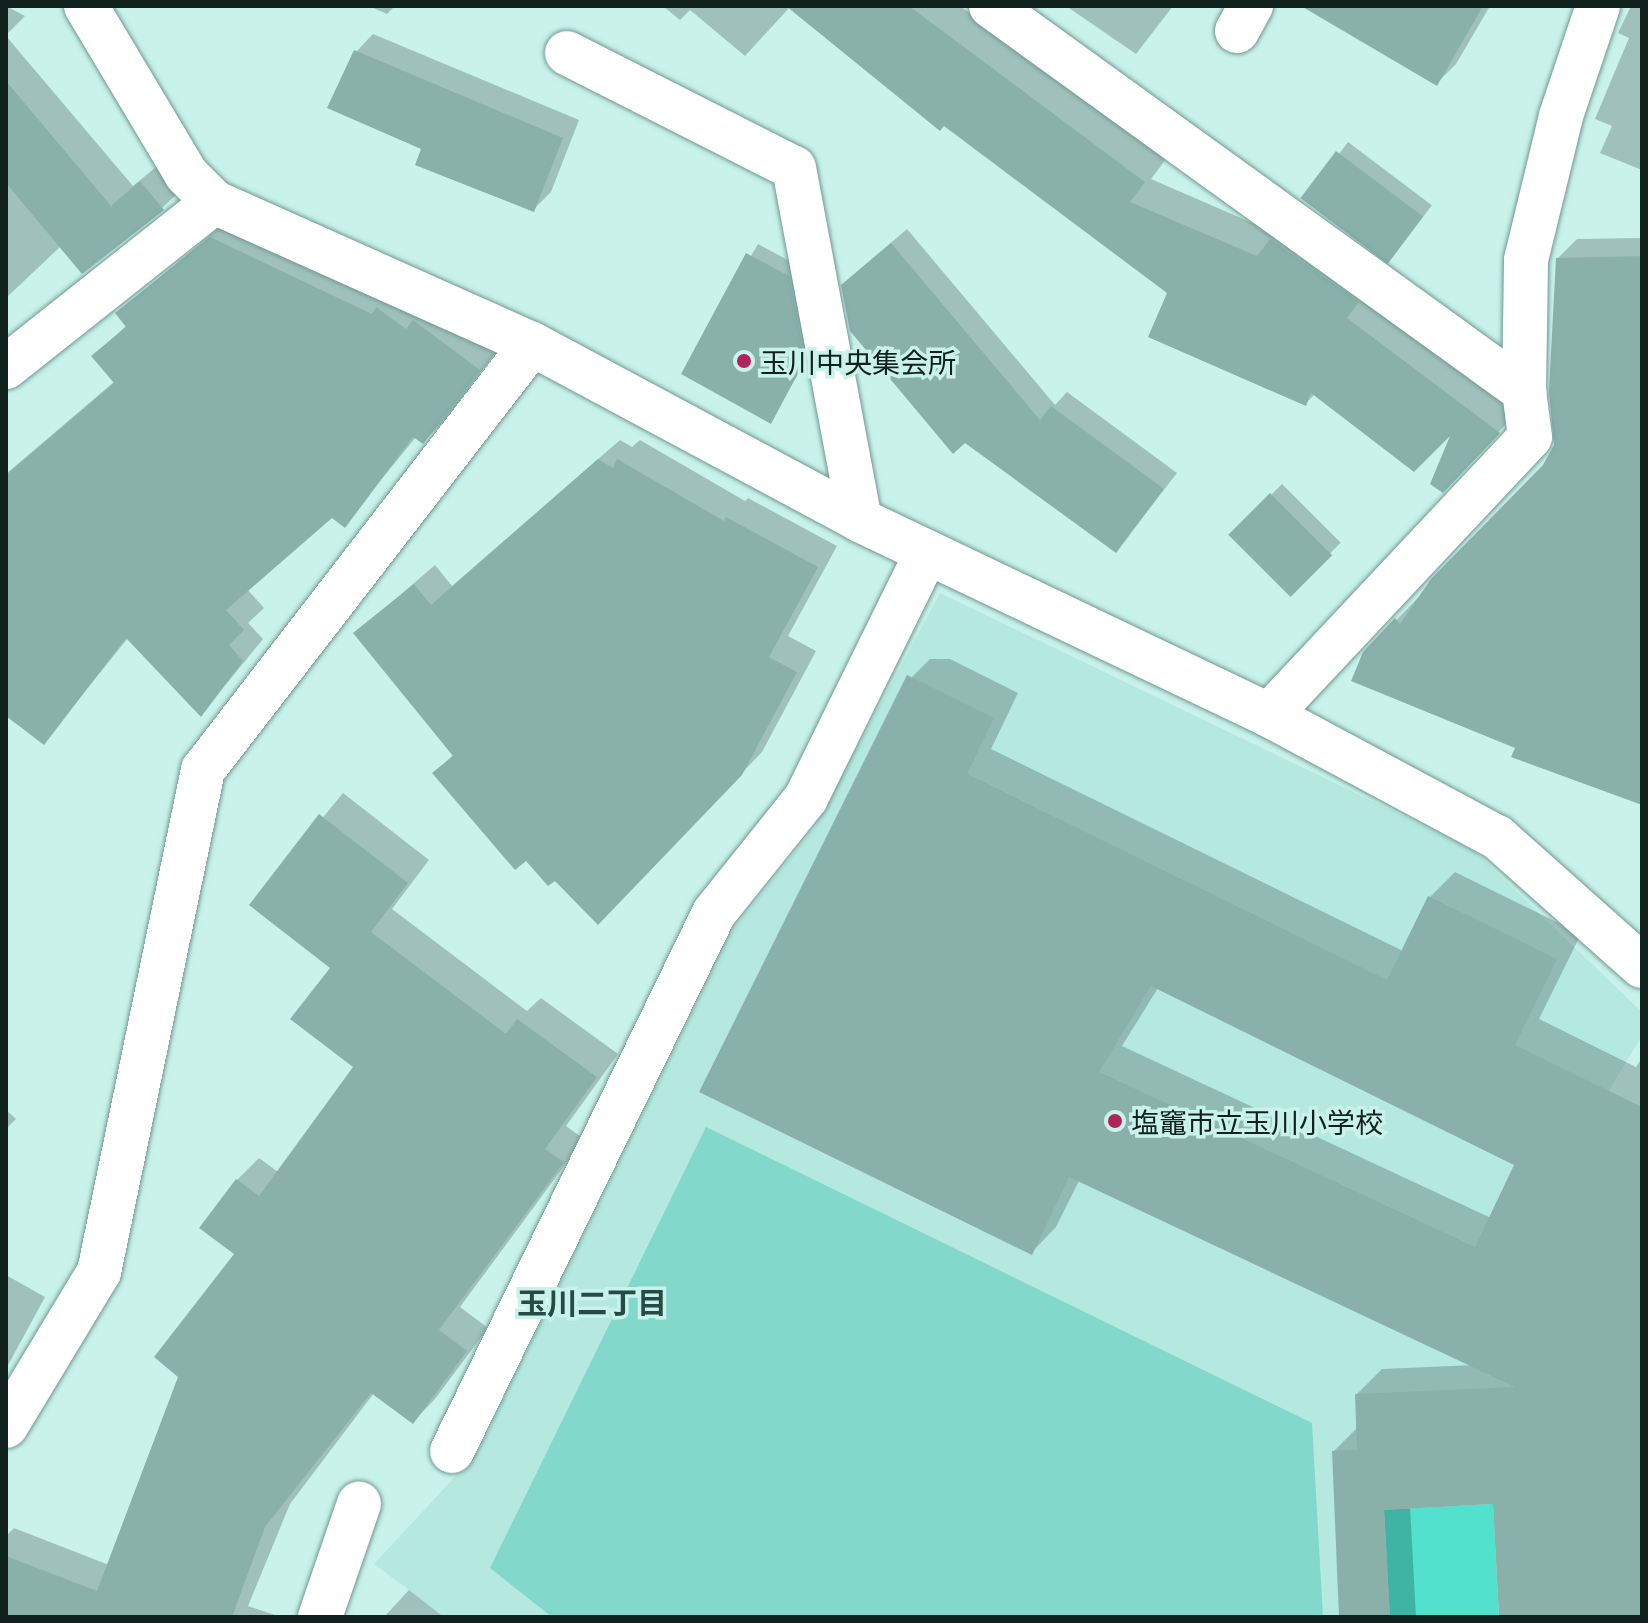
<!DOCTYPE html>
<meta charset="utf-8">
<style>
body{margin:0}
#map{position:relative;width:1648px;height:1623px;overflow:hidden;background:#c8f2ea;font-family:Literata,"Noto Sans JP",serif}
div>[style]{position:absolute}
.built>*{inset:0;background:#b5e9df}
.green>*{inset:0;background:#82d8ca}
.water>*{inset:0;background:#51e1cd;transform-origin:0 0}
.shadow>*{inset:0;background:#0003;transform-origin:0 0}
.building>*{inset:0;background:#89b1aa;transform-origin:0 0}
.roads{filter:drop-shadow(0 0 2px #709891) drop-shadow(0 0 2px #709891)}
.minor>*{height:44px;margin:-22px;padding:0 22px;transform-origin:22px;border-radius:22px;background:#fff}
.dots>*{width:22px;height:22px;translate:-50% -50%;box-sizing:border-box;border:4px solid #c8f2ea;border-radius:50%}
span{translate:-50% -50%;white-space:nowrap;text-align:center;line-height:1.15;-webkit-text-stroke:7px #c8f2ea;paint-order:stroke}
.poi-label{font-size:28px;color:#10211e}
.left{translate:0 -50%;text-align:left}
.neighbourhood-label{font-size:30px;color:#254b45;font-weight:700}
.frame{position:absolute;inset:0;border:8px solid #10211e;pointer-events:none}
</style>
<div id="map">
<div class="built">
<i style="clip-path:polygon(940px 593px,1472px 849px,1642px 1012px,1642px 1036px,1538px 1206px,1525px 1617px,445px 1617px,374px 1564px,478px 1452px,734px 928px,815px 827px)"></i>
</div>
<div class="green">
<i style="clip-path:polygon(706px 1127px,1312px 1423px,1323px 1617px,552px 1617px,490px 1568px)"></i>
</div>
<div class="water">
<i style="left:1493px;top:1504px;width:113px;height:109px;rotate:87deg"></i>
</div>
<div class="shadow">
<i style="clip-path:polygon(6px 6px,25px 16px,6px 35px)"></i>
<i style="clip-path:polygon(369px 6px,395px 6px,387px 14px)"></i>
<i style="clip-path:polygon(663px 6px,960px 6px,1166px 159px,1151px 179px,1278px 234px,1520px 409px,1465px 468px,1455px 428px,1315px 394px,1305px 404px,1170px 292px,790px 7px,745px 56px,690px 10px,680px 20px)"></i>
<i style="clip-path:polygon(1066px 6px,1173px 6px,1136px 54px)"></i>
<i style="clip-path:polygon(1354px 6px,1490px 6px,1456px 64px,1437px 83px)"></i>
<i style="clip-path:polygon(1631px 6px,1642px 6px,1642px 170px,1600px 153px,1612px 126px,1595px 119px,1629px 38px,1618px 33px)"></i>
<i style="clip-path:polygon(373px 34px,579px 120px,551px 192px,533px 210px,424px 148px,356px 52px)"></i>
<i style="clip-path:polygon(6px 36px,133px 186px,162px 162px,183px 188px,162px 208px,61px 246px,6px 298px)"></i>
<i style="left:1348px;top:142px;width:105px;height:72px;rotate:37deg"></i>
<i style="clip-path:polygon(232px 217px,499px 348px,444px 421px,423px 442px,416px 437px,344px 525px,332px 515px,247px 589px,264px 608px,248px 623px,263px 639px,201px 715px,128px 638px,44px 742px,6px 714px,6px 474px,115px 381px,94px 356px,127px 325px,117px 313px)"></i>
<i style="clip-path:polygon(907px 229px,1055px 405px,1067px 392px,1177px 473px,1116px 551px,965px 440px,859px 270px)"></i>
<i style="clip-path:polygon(1642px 238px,1642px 803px,1514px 756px,1518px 747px,1365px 653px,1544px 466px,1556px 446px,1558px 258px,1577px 239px)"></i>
<i style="clip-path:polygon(758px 244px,799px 266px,814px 348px,770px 421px,683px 374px)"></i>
<i style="clip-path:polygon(620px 440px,632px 447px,640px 440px,745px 501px,748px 498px,837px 546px,788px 636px,816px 651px,762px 752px,619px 902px,555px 878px,526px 858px,435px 773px,454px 754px,356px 633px,435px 565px,452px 586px)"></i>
<i style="left:1282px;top:484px;width:83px;height:71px;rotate:45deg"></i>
<i style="clip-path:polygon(930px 659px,950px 659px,1018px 693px,991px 749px,1403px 951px,1430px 897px,1455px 872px,1581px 934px,1539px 1019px,1636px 1067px,1642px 1058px,1642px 1166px,1158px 988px,1122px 1046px,1491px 1218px,1642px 1222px,1642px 1617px,1501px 1617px,1495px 1502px,1410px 1506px,1416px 1617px,1341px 1617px,1334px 1451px,1358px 1427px,1357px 1394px,1382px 1369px,1474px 1365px,1080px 1179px,1056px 1227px,1031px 1253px,904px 685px)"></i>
<i style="clip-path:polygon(343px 793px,429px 860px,392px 909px,527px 1011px,541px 998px,618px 1054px,566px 1126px,584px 1139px,460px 1307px,488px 1328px,435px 1399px,413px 1422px,374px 1393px,290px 1504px,248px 1606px,281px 1617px,6px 1617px,6px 1536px,14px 1528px,109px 1565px,237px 1254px,237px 1180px,259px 1158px,278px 1172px,356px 1066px,333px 968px,251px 905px)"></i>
<i style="clip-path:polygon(6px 1110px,16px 1119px,6px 1129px)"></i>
<i style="clip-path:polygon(6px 1275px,45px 1297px,6px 1369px)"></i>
<i style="clip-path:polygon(409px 1590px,444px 1617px,384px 1617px)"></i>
</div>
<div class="building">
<i style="clip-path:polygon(786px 6px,909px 6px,1145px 182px,1130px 202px,1257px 256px,1270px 239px,1359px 302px,1347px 318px,1500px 433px,1443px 493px,1430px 484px,1450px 436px,1414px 472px,1311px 393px,1306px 406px,1148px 337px,1167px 293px,944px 126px,940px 131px)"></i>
<i style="clip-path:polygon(1301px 6px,1483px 6px,1437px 86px)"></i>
<i style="clip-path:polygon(354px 50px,563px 138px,534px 212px,415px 165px,421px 149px,327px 108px)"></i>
<i style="clip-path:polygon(6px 81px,111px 206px,140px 181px,164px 210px,82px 274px,6px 183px)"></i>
<i style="left:1336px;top:151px;width:109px;height:59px;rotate:37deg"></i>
<i style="clip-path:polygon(210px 237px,372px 314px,376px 307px,406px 329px,413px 320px,480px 370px,423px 444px,413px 437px,345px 528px,332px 518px,226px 610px,244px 630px,229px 645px,243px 661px,201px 717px,126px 638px,44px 745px,6px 716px,6px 475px,114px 383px,91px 356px,126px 327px,115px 313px)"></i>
<i style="clip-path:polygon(891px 243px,1040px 420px,1051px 406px,1164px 489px,1116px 553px,965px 443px,953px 454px,850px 331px,841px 285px)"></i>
<i style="clip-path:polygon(746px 253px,789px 276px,805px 360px,771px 424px,681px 374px)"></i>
<i style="clip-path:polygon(1642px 256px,1642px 805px,1511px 757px,1515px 748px,1351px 681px,1363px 652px,1395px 618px,1400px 624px,1431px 579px,1543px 465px,1554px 445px,1549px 391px,1556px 258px)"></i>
<i style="clip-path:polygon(598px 459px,613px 468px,617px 459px,724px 521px,726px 517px,818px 567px,769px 657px,797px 672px,742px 775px,598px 925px,555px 881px,548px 886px,526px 861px,515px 870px,432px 773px,453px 756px,353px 633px,414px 584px,431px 605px)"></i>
<i style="left:1270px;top:493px;width:88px;height:59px;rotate:45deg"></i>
<i style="clip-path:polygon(evenodd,907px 675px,994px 718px,967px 774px,1387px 980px,1428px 896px,1557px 959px,1515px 1045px,1642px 1107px,1642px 1617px,1499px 1617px,1493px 1504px,1384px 1510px,1390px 1617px,1339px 1617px,1332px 1451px,1357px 1450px,1355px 1394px,1515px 1387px,1069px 1177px,1032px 1255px,699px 1092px,907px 675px,1151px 986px,1514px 1165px,1475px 1247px,1099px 1072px,1151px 986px)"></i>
<i style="clip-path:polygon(319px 814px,408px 883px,371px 932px,506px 1034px,517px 1019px,597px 1077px,545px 1149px,564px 1162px,439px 1330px,467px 1351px,413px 1424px,371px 1393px,265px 1527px,232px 1617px,6px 1617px,6px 1556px,97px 1591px,178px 1377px,154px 1357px,234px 1254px,199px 1228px,236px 1179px,259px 1196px,353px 1067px,290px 1019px,330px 968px,249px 905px)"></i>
</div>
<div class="roads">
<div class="minor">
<i style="left:86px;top:6px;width:196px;rotate:59.2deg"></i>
<i style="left:186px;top:174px;width:40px;rotate:45deg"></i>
<i style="left:214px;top:202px;width:348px;rotate:24.1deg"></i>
<i style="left:532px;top:344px;width:372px;rotate:28.2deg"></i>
<i style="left:860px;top:520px;width:453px;rotate:25.5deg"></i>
<i style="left:1269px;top:715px;width:259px;rotate:28.2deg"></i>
<i style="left:1497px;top:837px;width:194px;rotate:41.7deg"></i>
<i style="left:991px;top:6px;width:658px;rotate:35.84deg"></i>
<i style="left:1237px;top:31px;width:29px;rotate:-61deg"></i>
<i style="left:567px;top:53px;width:254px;rotate:26.9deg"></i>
<i style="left:794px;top:168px;width:358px;rotate:79.4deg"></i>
<i style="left:6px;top:367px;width:265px;rotate:-38.4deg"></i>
<i style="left:1269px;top:715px;width:381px;rotate:-46.8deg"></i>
<i style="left:1530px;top:437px;width:46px;rotate:-97.4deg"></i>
<i style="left:1524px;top:391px;width:131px;rotate:-89.1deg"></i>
<i style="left:1526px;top:260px;width:148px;rotate:-76.3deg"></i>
<i style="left:1561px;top:116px;width:116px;rotate:-71.4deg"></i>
<i style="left:6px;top:1426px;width:180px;rotate:-58.9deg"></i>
<i style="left:99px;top:1272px;width:513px;rotate:-78.3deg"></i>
<i style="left:203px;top:770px;width:538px;rotate:-52.32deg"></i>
<i style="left:452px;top:1451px;width:598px;rotate:-64.03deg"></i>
<i style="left:714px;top:913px;width:147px;rotate:-51.3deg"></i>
<i style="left:806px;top:798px;width:274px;rotate:-63.8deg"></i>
<i style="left:320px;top:1617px;width:120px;rotate:-71deg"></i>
</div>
</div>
<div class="dots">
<i style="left:744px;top:361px;background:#b0235d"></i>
<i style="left:1115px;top:1121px;background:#b0235d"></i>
</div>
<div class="poi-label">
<span class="left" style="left:760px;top:361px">玉川中央集会所</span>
<span class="left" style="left:1131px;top:1121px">塩竈市立玉川小学校</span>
</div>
<div class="neighbourhood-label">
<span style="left:592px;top:1301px">玉川二丁目</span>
</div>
<div class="frame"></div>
</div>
